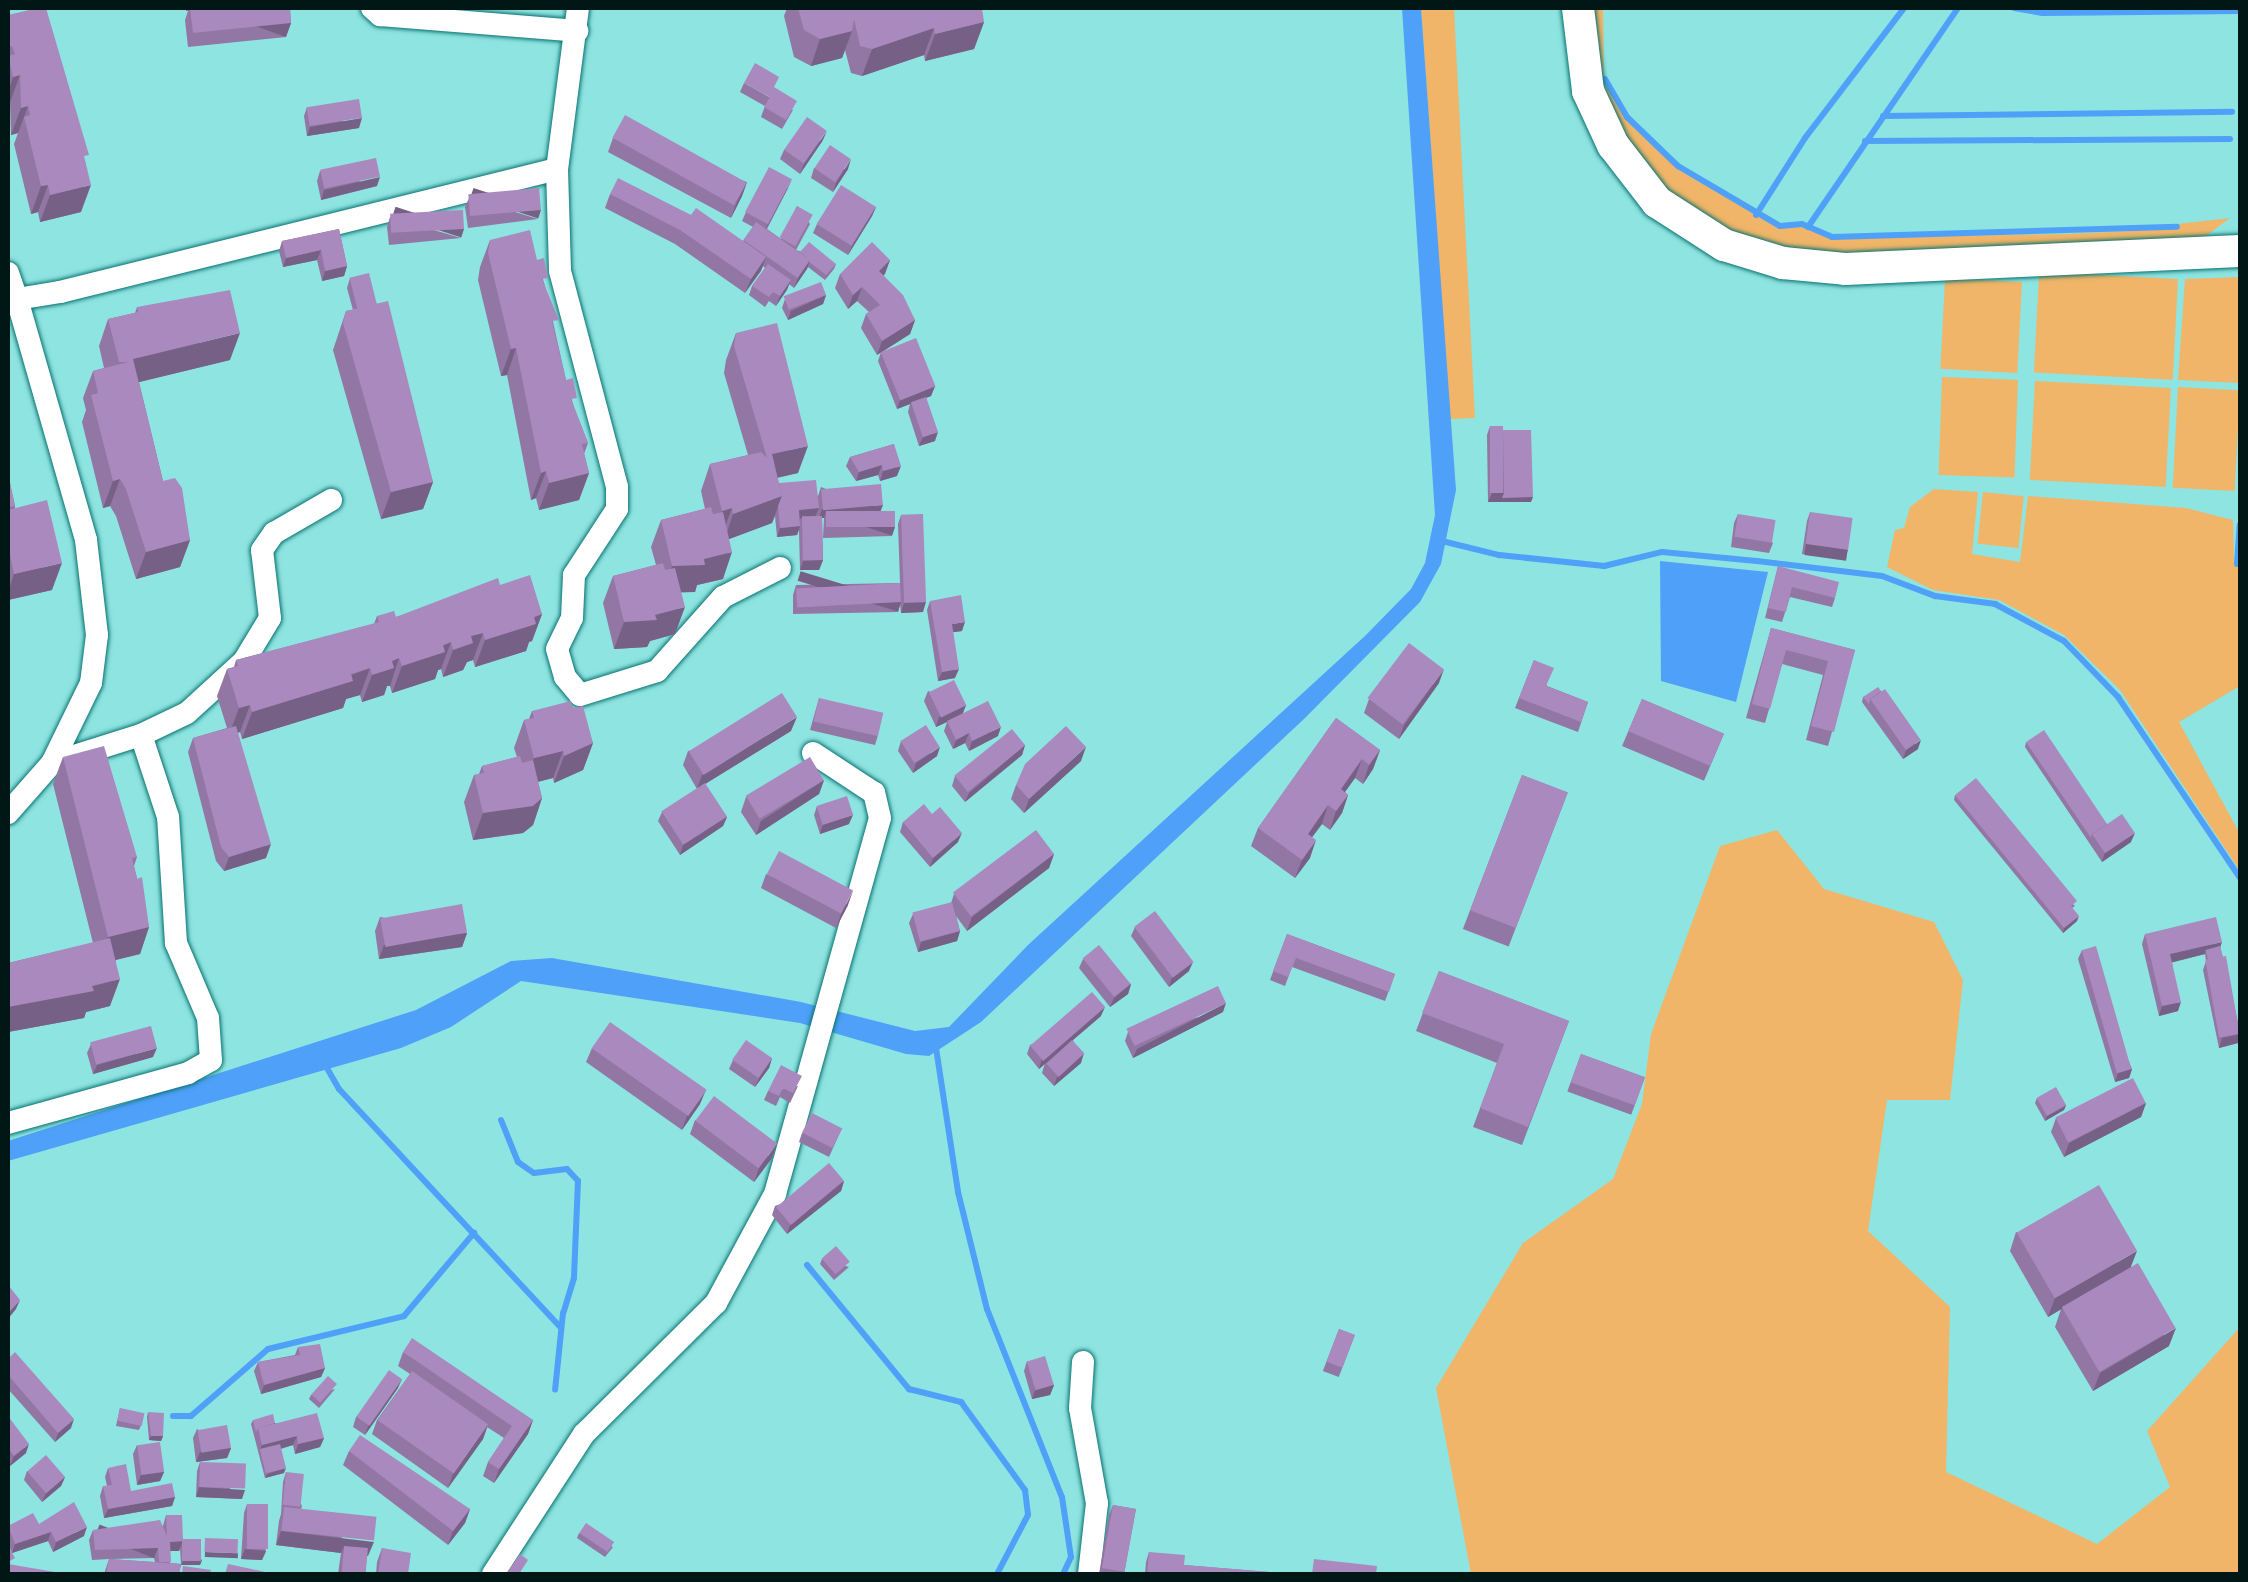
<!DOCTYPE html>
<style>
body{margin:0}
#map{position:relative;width:2248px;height:1582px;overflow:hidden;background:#8ee4e1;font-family:"Alegreya Sans",sans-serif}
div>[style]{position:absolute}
.green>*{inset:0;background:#f0b568;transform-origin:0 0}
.water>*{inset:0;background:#4fa0f8}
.stream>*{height:6px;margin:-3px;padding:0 3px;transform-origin:3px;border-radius:3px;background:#4fa0f8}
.roads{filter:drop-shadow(0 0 2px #087270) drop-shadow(0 0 2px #087270)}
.street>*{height:22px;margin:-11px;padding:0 11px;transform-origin:11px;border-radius:11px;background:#fff}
.secondary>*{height:32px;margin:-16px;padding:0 16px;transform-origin:16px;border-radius:16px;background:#fff}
.wall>*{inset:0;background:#9276a3;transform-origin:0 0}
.shaded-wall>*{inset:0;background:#776085;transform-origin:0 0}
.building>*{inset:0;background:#aa89be;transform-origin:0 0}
span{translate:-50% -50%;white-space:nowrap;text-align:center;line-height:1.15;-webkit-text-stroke:10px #d4fdfa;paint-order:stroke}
.frame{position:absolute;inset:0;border:10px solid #001716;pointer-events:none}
</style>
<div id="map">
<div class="green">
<i style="clip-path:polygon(1421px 8px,1454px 8px,1475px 418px,1450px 419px)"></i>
<i style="clip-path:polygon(1592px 8px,1603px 8px,1604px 79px,1625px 119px,1676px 168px,1779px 228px,1800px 226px,1831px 238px,2065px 234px,2177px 229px,2178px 224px,2230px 218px,2203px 238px,1825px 254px,1746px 244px,1667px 193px,1628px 146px,1604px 99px)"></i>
<i style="clip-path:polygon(2240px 277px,2240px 383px,2178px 380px,2185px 279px)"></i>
<i style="left:2178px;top:279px;width:101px;height:139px;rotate:93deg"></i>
<i style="left:2022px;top:282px;width:91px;height:77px;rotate:93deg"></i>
<i style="left:1942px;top:377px;width:76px;height:98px;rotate:2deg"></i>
<i style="left:2035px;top:381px;width:136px;height:99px;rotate:3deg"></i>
<i style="left:2178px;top:387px;width:62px;height:101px;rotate:3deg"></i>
<i style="clip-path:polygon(1934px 489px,1978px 492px,1972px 554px,2020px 562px,2028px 496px,2186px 508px,2233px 520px,2234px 565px,2240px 566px,2240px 686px,2179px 722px,2240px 834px,2240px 871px,2120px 690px,2064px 635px,1999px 600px,1933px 590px,1887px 567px,1895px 530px,1904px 528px,1910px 507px)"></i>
<i style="left:1983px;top:492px;width:41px;height:52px;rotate:6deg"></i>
<i style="clip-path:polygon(1777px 830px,1824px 889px,1934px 922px,1963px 980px,1950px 1100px,1887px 1100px,1868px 1231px,1950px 1307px,1946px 1472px,2097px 1544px,2170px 1487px,2147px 1431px,2240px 1327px,2240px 1574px,1471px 1574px,1436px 1388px,1523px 1243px,1613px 1179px,1642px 1104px,1651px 1034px,1720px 846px)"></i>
</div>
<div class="water">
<i style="clip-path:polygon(1402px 8px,1421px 8px,1456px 490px,1441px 564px,1420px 602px,1305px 718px,981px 1022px,929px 1056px,906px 1054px,800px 1023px,521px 981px,451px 1027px,401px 1048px,8px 1161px,8px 1141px,416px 1010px,511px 961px,552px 958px,801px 1002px,915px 1031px,949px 1027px,1028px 945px,1366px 635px,1411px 589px,1425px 563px,1435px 515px)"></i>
<i style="clip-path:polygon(1660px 561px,1768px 572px,1736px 702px,1661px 681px)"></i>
</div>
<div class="stream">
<i style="left:2014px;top:8px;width:29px;rotate:10deg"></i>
<i style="left:2043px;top:13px;width:197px;rotate:-0.6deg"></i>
<i style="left:1605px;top:79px;width:44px;rotate:59.9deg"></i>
<i style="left:1627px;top:117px;width:71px;rotate:43.9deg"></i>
<i style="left:1678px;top:166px;width:118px;rotate:30.5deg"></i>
<i style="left:1780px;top:226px;width:22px;rotate:-5deg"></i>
<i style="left:1802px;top:224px;width:33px;rotate:23deg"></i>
<i style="left:1832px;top:237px;width:345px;rotate:-1.7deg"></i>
<i style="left:1883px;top:116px;width:349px;rotate:-0.7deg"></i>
<i style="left:1865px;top:141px;width:365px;rotate:-0.3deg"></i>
<i style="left:1756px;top:215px;width:91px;rotate:-57.5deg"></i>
<i style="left:1805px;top:138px;width:163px;rotate:-52.7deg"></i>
<i style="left:1808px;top:227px;width:265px;rotate:-55.6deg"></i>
<i style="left:1442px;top:541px;width:59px;rotate:13.8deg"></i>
<i style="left:1499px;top:555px;width:106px;rotate:6deg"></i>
<i style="left:1604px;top:566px;width:60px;rotate:-13.6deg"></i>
<i style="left:1662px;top:552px;width:95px;rotate:5.4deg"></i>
<i style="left:1757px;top:561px;width:126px;rotate:6.8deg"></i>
<i style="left:1882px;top:576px;width:57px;rotate:20.7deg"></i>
<i style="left:1935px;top:596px;width:61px;rotate:7.6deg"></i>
<i style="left:1995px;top:604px;width:78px;rotate:28.2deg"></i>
<i style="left:2064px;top:641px;width:78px;rotate:46deg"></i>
<i style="left:2118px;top:697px;width:218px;rotate:56deg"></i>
<i style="left:2237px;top:564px;width:39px;rotate:-86deg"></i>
<i style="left:936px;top:1048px;width:146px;rotate:81.3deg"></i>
<i style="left:958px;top:1192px;width:121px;rotate:76.1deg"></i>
<i style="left:987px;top:1309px;width:202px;rotate:68.3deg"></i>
<i style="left:1062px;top:1497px;width:61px;rotate:81.5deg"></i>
<i style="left:1071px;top:1557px;width:19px;rotate:115deg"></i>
<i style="left:324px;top:1063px;width:30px;rotate:60deg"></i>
<i style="left:339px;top:1089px;width:326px;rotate:47.1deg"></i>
<i style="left:501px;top:1120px;width:45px;rotate:68deg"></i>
<i style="left:518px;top:1162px;width:19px;rotate:35deg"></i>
<i style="left:534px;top:1173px;width:33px;rotate:-7deg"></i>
<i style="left:567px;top:1169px;width:16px;rotate:47deg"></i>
<i style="left:578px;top:1181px;width:97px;rotate:92.4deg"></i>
<i style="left:574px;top:1278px;width:37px;rotate:107deg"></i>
<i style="left:563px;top:1313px;width:77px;rotate:95.9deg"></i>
<i style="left:807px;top:1265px;width:161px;rotate:50.6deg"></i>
<i style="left:909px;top:1389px;width:54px;rotate:14deg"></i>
<i style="left:961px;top:1402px;width:109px;rotate:54deg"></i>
<i style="left:1025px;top:1490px;width:25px;rotate:83deg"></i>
<i style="left:1028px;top:1515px;width:67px;rotate:117.7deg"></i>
<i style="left:173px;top:1416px;width:18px"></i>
<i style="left:191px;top:1416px;width:102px;rotate:-41deg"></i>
<i style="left:268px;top:1349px;width:140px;rotate:-13.6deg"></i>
<i style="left:404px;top:1316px;width:109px;rotate:-49.9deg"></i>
</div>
<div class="roads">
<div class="street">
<i style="left:372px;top:8px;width:11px;rotate:41deg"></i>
<i style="left:380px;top:15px;width:198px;rotate:4.6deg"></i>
<i style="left:578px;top:8px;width:162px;rotate:97.4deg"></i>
<i style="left:557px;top:169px;width:102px;rotate:88.3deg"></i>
<i style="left:560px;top:271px;width:223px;rotate:75.2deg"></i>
<i style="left:617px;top:487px;width:22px;rotate:90deg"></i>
<i style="left:617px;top:509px;width:79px;rotate:123.1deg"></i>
<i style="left:574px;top:575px;width:43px;rotate:92.7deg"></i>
<i style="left:572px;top:618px;width:34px;rotate:116deg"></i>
<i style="left:557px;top:649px;width:29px;rotate:74deg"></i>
<i style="left:565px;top:677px;width:23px;rotate:50deg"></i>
<i style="left:580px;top:695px;width:81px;rotate:-17.3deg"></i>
<i style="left:657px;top:671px;width:99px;rotate:-48.3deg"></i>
<i style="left:723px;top:597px;width:64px;rotate:-27deg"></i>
<i style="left:8px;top:273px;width:28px;rotate:71deg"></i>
<i style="left:17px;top:299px;width:44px;rotate:-9.2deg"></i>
<i style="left:60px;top:292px;width:512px;rotate:-13.9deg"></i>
<i style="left:8px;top:302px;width:9px;rotate:-18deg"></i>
<i style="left:17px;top:299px;width:251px;rotate:74deg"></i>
<i style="left:86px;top:540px;width:96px;rotate:83.4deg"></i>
<i style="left:97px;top:635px;width:48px;rotate:97.1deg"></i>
<i style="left:91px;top:683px;width:89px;rotate:116deg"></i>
<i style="left:52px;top:763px;width:67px;rotate:131.3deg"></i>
<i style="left:52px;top:763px;width:93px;rotate:-17.5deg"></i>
<i style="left:141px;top:735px;width:51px;rotate:-25.6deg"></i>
<i style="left:187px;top:713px;width:77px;rotate:-42.4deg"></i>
<i style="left:244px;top:661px;width:50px;rotate:-58.8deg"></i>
<i style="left:270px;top:618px;width:68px;rotate:-96.7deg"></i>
<i style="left:262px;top:550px;width:21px;rotate:-55deg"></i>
<i style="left:274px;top:533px;width:66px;rotate:-30.1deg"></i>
<i style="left:8px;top:1123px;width:187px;rotate:-15.5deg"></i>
<i style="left:188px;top:1073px;width:26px;rotate:-29deg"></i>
<i style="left:211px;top:1060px;width:42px;rotate:-94.1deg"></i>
<i style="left:208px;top:1018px;width:82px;rotate:-113.1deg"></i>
<i style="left:176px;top:943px;width:126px;rotate:-93.6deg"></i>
<i style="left:168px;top:817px;width:86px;rotate:-108.2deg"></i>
<i style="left:1083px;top:1362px;width:46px;rotate:93.7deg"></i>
<i style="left:1080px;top:1408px;width:97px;rotate:79.9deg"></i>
<i style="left:1097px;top:1503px;width:71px;rotate:96.4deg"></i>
<i style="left:493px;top:1574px;width:167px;rotate:-57deg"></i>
<i style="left:584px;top:1434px;width:186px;rotate:-44.8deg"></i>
<i style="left:716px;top:1303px;width:124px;rotate:-61.6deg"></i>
<i style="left:775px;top:1194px;width:390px;rotate:-74.4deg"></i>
<i style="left:880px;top:818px;width:26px;rotate:-103deg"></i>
<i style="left:874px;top:793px;width:73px;rotate:-146.7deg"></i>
</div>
<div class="secondary">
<i style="left:1578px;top:8px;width:84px;rotate:83.1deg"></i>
<i style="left:1588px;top:91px;width:60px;rotate:65.2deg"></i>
<i style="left:1613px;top:145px;width:72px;rotate:52.3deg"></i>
<i style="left:1657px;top:202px;width:80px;rotate:32.7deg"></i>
<i style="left:1724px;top:245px;width:62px;rotate:17deg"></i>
<i style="left:1783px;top:263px;width:62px;rotate:5.5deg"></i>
<i style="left:1845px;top:269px;width:395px;rotate:-2.6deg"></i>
</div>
</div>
<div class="wall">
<i style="clip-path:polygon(186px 8px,290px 8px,291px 23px,286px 37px,188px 47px,185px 20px,188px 11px,186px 11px)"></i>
<i style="clip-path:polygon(787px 8px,850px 8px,984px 22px,974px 49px,925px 61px,924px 55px,862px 76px,851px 73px,845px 50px,842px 58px,811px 66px,794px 57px,784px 16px)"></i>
<i style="clip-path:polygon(8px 15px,86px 164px,81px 212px,40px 222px,38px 212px,31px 214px,14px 144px,18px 133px,11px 135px,10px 102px,8px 103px)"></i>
<i style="clip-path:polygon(744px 83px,793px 110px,782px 129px,761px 117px,765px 106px,740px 92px)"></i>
<i style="clip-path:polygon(307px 107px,359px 128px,307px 136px,304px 116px)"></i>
<i style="clip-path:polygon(613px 138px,747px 182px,742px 196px,731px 218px,608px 152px)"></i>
<i style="clip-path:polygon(823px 140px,800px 174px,780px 159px,784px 150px)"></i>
<i style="clip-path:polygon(814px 168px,848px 169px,833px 192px,811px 178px)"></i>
<i style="clip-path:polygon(320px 171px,377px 186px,321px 200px,317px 181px)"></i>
<i style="clip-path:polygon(788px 188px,767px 229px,781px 239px,797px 206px,810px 224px,796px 250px,836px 264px,834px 269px,825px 280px,808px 267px,794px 288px,789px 284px,776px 306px,769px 301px,765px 307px,749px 295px,752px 286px,765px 268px,763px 266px,745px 293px,675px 244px,605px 208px,610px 194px,691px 215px,743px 241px,753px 227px,742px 221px,746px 212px)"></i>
<i style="clip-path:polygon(469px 198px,538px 219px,468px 228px,465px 207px)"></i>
<i style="clip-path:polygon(876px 207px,872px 216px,848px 255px,813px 233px,817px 224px)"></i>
<i style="clip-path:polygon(390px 217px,461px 238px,389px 245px,387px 227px)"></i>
<i style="clip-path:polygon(339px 229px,347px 266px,344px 276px,322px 281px,317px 260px,283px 267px,279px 251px,282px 241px)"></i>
<i style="clip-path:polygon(490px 240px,537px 260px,545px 286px,566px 380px,574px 407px,588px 443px,584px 454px,589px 473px,579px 500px,539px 510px,536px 498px,531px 500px,507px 375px,501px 376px,478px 280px,480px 267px)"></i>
<i style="clip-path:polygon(890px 260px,883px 275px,915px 320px,910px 334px,882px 352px,935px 386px,931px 396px,926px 398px,935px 441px,919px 446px,908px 412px,910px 404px,897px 409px,878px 361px,881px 352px,877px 355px,861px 328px,866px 314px,869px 312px,857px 301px,848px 309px,835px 288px,840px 274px)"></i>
<i style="clip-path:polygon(350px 278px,377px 304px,433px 482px,423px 509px,381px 519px,333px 350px,346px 311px,353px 310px,347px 288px)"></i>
<i style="clip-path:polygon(826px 295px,823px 304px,788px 320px,782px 308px,785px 299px)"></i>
<i style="clip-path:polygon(137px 307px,230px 360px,139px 382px,163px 481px,190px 540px,180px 567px,136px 579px,116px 516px,110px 506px,103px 508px,82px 422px,86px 410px,83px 398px,93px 371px,104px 368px,99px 346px,108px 319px,135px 313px)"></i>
<i style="clip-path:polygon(736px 333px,798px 473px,777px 478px,779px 483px,818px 496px,821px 487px,881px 511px,892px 536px,823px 538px,824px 518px,822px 518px,823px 560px,819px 570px,800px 570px,799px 530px,797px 535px,777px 537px,775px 516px,772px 523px,729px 539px,723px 579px,697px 585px,695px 592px,681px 592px,675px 634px,650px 641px,647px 647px,614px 649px,603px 603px,613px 576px,656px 565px,651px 547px,661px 520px,705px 509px,701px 491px,710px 464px,748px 455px,724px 373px,726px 360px)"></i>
<i style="clip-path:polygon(1490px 426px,1503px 430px,1531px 502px,1488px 502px,1487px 435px)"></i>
<i style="clip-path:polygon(894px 444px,897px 476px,880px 481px,878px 475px,856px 481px,846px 466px,850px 457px)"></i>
<i style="clip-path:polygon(8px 474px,15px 506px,15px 508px,52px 590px,8px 600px)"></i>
<i style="clip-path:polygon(1810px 512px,1848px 550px,1845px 560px,1802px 554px,1807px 521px)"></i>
<i style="clip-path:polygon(1738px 514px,1773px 543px,1769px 553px,1731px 547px,1734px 523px)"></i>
<i style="clip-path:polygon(901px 515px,923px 612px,901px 613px,900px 604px,898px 612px,793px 614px,793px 595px,796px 585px,900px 583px,898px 524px)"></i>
<i style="clip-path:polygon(1778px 566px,1835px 598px,1832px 607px,1790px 597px,1782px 622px,1765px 618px)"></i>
<i style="clip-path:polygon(500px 585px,542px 614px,532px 641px,529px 642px,526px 651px,475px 667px,473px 660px,467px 662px,463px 670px,443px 677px,441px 669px,438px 670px,435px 679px,392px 693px,390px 686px,387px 686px,384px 695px,362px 702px,360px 695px,346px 699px,343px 708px,242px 739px,240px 732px,238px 733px,266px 858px,224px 871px,216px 861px,188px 752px,193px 738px,227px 728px,217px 696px,227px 669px,234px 667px,236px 660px,374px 624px,377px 616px,396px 617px)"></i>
<i style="clip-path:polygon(930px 601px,962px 631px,953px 632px,955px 678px,938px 681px,927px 610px)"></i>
<i style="clip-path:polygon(1771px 628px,1855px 650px,1828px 746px,1806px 740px,1823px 675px,1782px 664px,1765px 723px,1746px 718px)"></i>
<i style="clip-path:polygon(1534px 660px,1547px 686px,1588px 702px,1578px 732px,1515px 708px)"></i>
<i style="clip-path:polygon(1439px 683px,1399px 739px,1364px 713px,1369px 699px)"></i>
<i style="clip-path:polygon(928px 691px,966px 705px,963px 713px,998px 736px,969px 751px,965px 743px,953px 749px,944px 731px,947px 722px,936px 727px,924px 701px)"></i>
<i style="clip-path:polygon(1881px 691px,1918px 749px,1903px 759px,1862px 702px,1863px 697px)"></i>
<i style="clip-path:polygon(819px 698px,878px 735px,875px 745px,810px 730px)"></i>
<i style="left:1642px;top:699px;width:89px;height:51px;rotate:23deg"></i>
<i style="clip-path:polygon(573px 708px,593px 743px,583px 770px,554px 783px,553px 778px,538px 782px,542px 798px,533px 825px,523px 833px,473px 840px,464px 802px,474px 775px,479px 774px,482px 766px,517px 757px,514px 748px,524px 720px,529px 719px,532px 711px)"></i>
<i style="clip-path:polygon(1336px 718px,1380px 750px,1373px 769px,1363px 784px,1355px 778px,1345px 792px,1348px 795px,1342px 813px,1330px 830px,1322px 824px,1312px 837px,1310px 858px,1295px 878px,1251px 846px,1258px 828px)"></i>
<i style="clip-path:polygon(791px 731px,705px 784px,727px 817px,723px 826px,680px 855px,658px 821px,662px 812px,697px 789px,683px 765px,688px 751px)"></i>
<i style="clip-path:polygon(901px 741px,937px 756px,913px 773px,898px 751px)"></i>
<i style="clip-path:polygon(2026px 742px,2107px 824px,2131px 842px,2102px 862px,2025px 747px)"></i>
<i style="clip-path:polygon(1025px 745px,1022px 755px,965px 802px,952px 786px,955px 776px)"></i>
<i style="clip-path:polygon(63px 757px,137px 857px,134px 866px,149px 927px,140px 954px,116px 960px,110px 1006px,86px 1012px,84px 1018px,8px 1032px,8px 963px,93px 943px,53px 784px)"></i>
<i style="clip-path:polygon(1081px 761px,1024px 813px,1011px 799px,1016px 785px)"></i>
<i style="left:1522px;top:775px;width:49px;height:165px;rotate:21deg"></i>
<i style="clip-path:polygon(824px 780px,819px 794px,756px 835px,741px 812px,746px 797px)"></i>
<i style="clip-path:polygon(1955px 795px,2075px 906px,2072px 908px,2077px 921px,2063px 933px,1954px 800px)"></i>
<i style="clip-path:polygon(817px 806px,849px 824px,820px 834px,814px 815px)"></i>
<i style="clip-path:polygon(903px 822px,958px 842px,930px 867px,900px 832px)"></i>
<i style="clip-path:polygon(1054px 854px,1049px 868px,967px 931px,956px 916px,960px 931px,957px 941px,918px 952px,909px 923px,913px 914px,951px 903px,954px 894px)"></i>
<i style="clip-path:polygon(766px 874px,848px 905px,836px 928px,761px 888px)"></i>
<i style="clip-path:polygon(380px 917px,467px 933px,462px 947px,379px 959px,375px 931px)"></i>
<i style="clip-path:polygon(1135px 927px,1189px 971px,1169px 987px,1131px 936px)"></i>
<i style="clip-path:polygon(1287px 934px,1395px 974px,1385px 1001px,1292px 967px,1285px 986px,1270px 980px)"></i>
<i style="clip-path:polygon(2145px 934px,2220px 946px,2240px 1031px,2238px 1043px,2219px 1048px,2203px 970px,2206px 961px,2205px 954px,2172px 962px,2178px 1011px,2159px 1016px,2142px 944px)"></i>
<i style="clip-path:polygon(2082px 950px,2132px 1069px,2129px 1078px,2115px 1082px,2078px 959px)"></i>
<i style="clip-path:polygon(1083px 959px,1131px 984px,1128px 994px,1110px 1007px,1079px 968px)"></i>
<i style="clip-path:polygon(1439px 971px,1569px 1021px,1522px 1145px,1473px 1127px,1497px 1063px,1416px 1031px)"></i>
<i style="clip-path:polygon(1223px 1012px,1133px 1058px,1125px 1041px,1128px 1032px)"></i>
<i style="clip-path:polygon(1101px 1016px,1073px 1040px,1081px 1063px,1054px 1086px,1042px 1073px,1045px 1063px,1048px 1061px,1039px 1069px,1027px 1054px,1030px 1045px)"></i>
<i style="clip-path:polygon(91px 1044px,153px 1057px,93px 1074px,87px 1053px)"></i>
<i style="clip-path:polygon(592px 1048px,700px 1104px,682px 1130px,586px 1062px)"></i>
<i style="left:1581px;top:1054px;width:68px;height:40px;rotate:20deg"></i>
<i style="clip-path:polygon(772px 1058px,769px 1068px,755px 1087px,729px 1069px,733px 1060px)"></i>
<i style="clip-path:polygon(798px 1086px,790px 1103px,780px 1097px,776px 1106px,764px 1100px,768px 1091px)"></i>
<i style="clip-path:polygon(2037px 1098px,2066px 1105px,2064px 1110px,2045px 1121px,2035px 1103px)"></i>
<i style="clip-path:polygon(2146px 1103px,2141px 1117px,2064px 1157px,2051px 1132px,2056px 1118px)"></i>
<i style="clip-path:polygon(695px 1120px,772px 1158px,754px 1182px,690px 1134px)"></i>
<i style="clip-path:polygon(842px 1128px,829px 1157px,799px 1142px,802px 1133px)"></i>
<i style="clip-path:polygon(844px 1181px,841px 1191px,787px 1234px,772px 1215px,775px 1206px)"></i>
<i style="clip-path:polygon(2016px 1232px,2131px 1267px,2169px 1346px,2093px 1391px,2055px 1327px,2061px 1309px,2048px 1317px,2010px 1251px)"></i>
<i style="clip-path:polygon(822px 1259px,849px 1267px,834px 1280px,820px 1264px)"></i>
<i style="left:1339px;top:1329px;width:17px;height:45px;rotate:21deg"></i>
<i style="clip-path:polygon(298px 1347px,325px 1368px,321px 1377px,261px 1394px,254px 1371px,258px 1362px,295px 1355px)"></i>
<i style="clip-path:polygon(403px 1352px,533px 1420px,528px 1434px,494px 1483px,483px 1476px,488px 1462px,504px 1438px,487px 1427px,483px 1439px,448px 1488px,372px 1434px,377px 1420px,410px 1374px,398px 1366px)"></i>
<i style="clip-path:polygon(8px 1359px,71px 1428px,55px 1442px,8px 1389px)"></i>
<i style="clip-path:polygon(1027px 1361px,1054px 1385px,1050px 1395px,1032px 1399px,1024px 1371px)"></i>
<i style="clip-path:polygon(398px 1388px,365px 1435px,353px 1427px,356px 1417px)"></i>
<i style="clip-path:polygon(335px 1389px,319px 1408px,309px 1399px,311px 1395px)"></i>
<i style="clip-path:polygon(120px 1408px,141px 1425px,139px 1430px,116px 1426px)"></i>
<i style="clip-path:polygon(148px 1412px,163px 1436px,161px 1441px,149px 1440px,147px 1417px)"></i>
<i style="clip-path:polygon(8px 1416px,26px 1453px,10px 1466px,8px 1462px)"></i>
<i style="clip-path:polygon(253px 1420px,275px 1423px,324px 1438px,320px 1447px,295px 1454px,293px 1445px,281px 1449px,284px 1473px,265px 1478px,251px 1424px)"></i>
<i style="clip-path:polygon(197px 1429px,231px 1448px,227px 1458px,196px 1462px,193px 1438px)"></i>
<i style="clip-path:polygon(137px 1445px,164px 1472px,160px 1481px,137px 1485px,133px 1454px)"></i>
<i style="clip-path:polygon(349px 1451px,470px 1509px,465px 1523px,448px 1545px,343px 1465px)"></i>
<i style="clip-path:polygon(200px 1462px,242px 1499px,196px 1497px,197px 1471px)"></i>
<i style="clip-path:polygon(108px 1468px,131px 1491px,175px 1497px,172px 1506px,104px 1518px,100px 1496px,103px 1486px,107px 1486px,105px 1477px)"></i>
<i style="clip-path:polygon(27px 1471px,65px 1477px,61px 1486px,42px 1502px,24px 1480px)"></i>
<i style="clip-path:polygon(286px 1472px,302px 1506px,301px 1509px,368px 1556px,367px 1555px,365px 1574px,338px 1574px,341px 1553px,276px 1545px,279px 1521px,281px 1514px,283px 1482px)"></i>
<i style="clip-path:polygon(247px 1504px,266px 1551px,262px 1560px,241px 1559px,244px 1513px)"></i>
<i style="clip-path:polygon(1113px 1505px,1136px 1509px,1124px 1574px,1099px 1574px,1109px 1515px)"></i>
<i style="clip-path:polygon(evenodd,166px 1515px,183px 1539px,202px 1560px,200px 1565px,181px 1565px,179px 1574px,104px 1574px,109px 1559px,92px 1560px,89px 1540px,93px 1530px,163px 1526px,166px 1515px,180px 1548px,181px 1564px,170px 1563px,170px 1551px,179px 1551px,180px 1548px,166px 1515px,154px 1558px,155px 1562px,110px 1559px,154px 1558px)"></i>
<i style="clip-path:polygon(39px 1524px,84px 1536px,53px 1552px,48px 1541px,12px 1553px,8px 1544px,8px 1526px)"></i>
<i style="clip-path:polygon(579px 1533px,613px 1547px,605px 1557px,577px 1538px)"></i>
<i style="clip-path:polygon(382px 1548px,408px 1574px,376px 1574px,377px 1562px)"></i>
<i style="clip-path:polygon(1149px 1552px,1184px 1565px,1294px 1574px,1145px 1574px,1146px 1562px)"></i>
</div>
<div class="shaded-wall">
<i style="clip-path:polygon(984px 22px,974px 49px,925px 61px,935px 34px)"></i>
<i style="left:291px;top:23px;width:15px;height:99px;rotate:110deg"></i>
<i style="clip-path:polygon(934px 28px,924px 55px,862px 76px,872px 49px)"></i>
<i style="clip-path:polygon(852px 31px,842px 58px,811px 66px,820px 39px)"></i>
<i style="clip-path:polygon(20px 75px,10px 102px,8px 103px,8px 93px,13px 77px)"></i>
<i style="clip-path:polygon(28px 106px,18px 133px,11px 135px,21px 108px)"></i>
<i style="clip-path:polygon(362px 118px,359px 128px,307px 136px,310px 127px)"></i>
<i style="clip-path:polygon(827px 131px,823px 140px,800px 174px,804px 164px)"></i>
<i style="clip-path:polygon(851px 159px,848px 169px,833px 192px,836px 183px)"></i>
<i style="clip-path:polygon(380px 177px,377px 186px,321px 200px,324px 190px)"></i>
<i style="clip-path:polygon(792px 179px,788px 188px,764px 233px,768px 224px)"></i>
<i style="clip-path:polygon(747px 182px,742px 196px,731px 218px,736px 204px)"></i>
<i style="clip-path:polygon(48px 185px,38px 212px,31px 214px,41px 186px)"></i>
<i style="clip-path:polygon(91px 185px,81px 212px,40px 222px,50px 195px)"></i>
<i style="clip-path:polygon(876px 207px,872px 216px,848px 255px,852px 246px)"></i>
<i style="left:541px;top:210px;width:9px;height:71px;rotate:108deg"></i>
<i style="left:464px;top:229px;width:9px;height:72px;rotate:108deg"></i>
<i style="clip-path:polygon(321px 250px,317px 260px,283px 267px,286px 258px)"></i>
<i style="clip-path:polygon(766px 257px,761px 271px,745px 293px,751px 279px)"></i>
<i style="clip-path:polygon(810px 260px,807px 269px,794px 288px,798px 278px)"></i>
<i style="clip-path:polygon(890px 260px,885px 274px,874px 285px,879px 271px)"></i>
<i style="clip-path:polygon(347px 266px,344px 276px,322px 281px,325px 271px)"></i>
<i style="clip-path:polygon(791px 280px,787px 290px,776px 306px,780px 296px)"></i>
<i style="clip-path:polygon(862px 287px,857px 301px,848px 309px,853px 295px)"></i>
<i style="clip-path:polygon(826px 295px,823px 304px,788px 320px,791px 311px)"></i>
<i style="clip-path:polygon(915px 320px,910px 334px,877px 355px,882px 341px)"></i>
<i style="clip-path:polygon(240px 333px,230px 360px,123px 386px,133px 359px)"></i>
<i style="clip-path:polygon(516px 348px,507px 375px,501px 376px,511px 349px)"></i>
<i style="clip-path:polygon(935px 386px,931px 396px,897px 409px,900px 400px)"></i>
<i style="clip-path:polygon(938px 432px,935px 441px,919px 446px,923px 437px)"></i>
<i style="clip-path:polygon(808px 446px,798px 473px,762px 481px,772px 454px)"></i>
<i style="clip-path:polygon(882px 465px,878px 475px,856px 481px,859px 472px)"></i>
<i style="clip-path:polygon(901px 466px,897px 476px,880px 481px,883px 471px)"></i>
<i style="clip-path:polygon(546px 471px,536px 498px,531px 500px,541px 473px)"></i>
<i style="clip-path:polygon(589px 473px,579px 500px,539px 510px,549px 483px)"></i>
<i style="clip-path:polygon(120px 479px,110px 506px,103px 508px,113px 481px)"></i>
<i style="clip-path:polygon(433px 482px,423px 509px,381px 519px,391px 492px)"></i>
<i style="clip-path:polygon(1492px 493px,1504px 493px,1533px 497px,1531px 502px,1488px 502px)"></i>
<i style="clip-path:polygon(782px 496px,772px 523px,724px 541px,733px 514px)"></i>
<i style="clip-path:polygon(883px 505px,879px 515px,826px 512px,824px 518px,819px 518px,822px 509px)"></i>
<i style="clip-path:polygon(732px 508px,722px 535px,712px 538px,722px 511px)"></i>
<i style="clip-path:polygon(819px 508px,815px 517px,795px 519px,799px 510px)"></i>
<i style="clip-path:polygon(800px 526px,797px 535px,777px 537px,780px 528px)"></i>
<i style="left:895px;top:527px;width:9px;height:69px;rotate:108deg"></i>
<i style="clip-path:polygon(190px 540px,180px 567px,136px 579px,146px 552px)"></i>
<i style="left:1806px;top:544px;width:42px;height:11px;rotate:8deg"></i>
<i style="clip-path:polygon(732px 552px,723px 579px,697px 585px,695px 592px,663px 593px,672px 566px)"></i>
<i style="clip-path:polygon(823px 560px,819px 570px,800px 570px,803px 561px)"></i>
<i style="clip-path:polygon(62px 563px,52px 590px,8px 600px,8px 593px,14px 574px)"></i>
<i style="left:901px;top:602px;width:10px;height:105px;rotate:107deg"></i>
<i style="clip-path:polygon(926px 602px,923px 612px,901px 613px,904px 603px)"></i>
<i style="clip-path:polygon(685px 607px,675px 634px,650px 641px,647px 647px,614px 649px,624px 622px)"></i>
<i style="clip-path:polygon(542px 614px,532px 641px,529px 642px,526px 651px,475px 667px,485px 640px)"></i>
<i style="clip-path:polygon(965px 622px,962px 631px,948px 633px,952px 624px)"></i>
<i style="clip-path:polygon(483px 633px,473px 660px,467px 662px,463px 670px,443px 677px,453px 650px,471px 636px)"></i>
<i style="clip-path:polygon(451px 642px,441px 669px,438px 670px,435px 679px,392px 693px,402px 666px)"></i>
<i style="clip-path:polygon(399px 658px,390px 686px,387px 686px,384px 695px,362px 702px,372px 675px,392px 661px)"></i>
<i style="clip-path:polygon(370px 668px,360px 695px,346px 699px,343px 708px,242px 739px,252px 712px)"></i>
<i style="clip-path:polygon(959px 669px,955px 678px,938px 681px,942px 672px)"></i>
<i style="clip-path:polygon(1444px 669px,1439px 683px,1399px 739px,1404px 725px)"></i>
<i style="clip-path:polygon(250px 705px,240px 732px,229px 735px,239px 708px)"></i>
<i style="clip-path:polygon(966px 705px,962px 715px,936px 727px,939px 717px)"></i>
<i style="clip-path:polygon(797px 717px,791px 731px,697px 789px,702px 775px)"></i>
<i style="clip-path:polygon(1001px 727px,998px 736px,969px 751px,972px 741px)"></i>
<i style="clip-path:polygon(969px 733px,965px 743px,953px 749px,956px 740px)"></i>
<i style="clip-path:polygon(1921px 740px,1918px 749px,1903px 759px,1906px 750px)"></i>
<i style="clip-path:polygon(593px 743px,583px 770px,554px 783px,564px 756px)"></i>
<i style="clip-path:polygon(1025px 745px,1022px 755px,965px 802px,969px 793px)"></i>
<i style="clip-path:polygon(940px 747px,937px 756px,913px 773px,916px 763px)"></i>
<i style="clip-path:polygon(1086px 747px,1081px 761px,1024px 813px,1029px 799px)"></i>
<i style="clip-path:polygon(1380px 750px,1373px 769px,1363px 784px,1369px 765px)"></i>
<i style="clip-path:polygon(563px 751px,553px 778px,524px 785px,534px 758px)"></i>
<i style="clip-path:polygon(1362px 759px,1355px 778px,1334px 807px,1341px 789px)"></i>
<i style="clip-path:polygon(824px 780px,819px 794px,756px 835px,761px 821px)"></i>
<i style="clip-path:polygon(1348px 795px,1342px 813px,1330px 830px,1336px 811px)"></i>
<i style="clip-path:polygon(542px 798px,533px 825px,523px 833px,473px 840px,483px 813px)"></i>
<i style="clip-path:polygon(1328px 805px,1322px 824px,1301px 852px,1308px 834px)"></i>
<i style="clip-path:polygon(853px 815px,849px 824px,820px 834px,823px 824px)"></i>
<i style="clip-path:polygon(727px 817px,723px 826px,680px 855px,683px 845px)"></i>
<i style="clip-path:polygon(962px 833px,958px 842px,930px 867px,933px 858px)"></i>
<i style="clip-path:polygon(2135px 833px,2131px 842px,2102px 862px,2105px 852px)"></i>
<i style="clip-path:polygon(1316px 840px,1310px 858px,1295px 878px,1302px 860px)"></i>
<i style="clip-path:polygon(271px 844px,266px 858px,224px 871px,229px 857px)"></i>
<i style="clip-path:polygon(1054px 854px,1049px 868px,967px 931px,972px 917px)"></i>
<i style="clip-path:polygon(853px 891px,848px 905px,836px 928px,841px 914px)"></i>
<i style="clip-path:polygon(2079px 916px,2077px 921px,2063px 933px,2064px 928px)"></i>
<i style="clip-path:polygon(149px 927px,140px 954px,98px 964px,108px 937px)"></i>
<i style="clip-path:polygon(960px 931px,957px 941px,918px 952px,921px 942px)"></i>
<i style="clip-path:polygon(467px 933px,462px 947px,379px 959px,384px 945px)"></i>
<i style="clip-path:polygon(2222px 942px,2219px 951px,2206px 950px,2205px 954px,2166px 964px,2170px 954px)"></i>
<i style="clip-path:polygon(1193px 962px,1189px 971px,1169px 987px,1172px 977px)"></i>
<i style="clip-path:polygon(120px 979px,110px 1006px,86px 1012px,84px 1018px,8px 1032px,8px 1007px)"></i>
<i style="clip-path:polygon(1131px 984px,1128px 994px,1110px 1007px,1114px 998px)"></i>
<i style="clip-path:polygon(2181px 1002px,2178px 1011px,2159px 1016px,2162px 1006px)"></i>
<i style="clip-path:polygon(1226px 1003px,1223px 1012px,1133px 1058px,1137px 1049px)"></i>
<i style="clip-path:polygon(1105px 1007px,1101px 1016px,1039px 1069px,1042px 1059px)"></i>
<i style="clip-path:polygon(2240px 1034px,2238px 1043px,2219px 1048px,2222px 1038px)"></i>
<i style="clip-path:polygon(157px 1048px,153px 1057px,93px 1074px,97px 1065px)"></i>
<i style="clip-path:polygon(1084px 1053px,1081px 1063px,1054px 1086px,1057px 1077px)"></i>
<i style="clip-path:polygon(772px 1058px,769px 1068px,755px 1087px,759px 1078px)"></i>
<i style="clip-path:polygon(2132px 1069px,2129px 1078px,2115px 1082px,2118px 1073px)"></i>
<i style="clip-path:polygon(706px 1090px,700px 1104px,682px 1130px,687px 1116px)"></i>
<i style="clip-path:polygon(2146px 1103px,2141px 1117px,2064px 1157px,2069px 1143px)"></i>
<i style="clip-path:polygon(2066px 1105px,2064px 1110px,2045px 1121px,2047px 1116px)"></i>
<i style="clip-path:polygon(777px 1144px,772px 1158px,754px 1182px,759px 1168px)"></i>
<i style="clip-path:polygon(844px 1181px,841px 1191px,787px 1234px,790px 1225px)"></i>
<i style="clip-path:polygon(2137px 1251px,2130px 1269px,2048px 1317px,2055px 1298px)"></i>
<i style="clip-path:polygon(20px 1300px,16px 1309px,8px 1319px,8px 1313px)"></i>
<i style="clip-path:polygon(2176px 1328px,2169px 1346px,2093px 1391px,2100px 1373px)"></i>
<i style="clip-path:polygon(325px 1368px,321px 1377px,261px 1394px,264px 1385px)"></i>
<i style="clip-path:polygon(402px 1379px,398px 1388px,365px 1435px,368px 1426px)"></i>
<i style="clip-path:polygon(1054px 1385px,1050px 1395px,1032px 1399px,1035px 1390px)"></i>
<i style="clip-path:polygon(74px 1419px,71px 1428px,55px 1442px,58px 1433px)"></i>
<i style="clip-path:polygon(533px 1420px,528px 1434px,494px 1483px,499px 1469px)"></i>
<i style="clip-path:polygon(488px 1425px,483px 1439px,448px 1488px,453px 1474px)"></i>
<i style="clip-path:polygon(151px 1436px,163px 1436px,161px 1441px,149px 1440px)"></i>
<i style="clip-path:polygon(297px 1436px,293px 1445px,261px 1454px,260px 1450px,262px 1445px)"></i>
<i style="clip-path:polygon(324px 1438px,320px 1447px,295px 1454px,298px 1444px)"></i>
<i style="clip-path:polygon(29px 1444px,26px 1453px,10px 1466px,14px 1456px)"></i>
<i style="clip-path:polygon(231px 1448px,227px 1458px,196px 1462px,200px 1452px)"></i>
<i style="clip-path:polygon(286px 1468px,284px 1473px,265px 1478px,267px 1474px)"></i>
<i style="clip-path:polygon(164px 1472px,160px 1481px,137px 1485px,141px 1475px)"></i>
<i style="clip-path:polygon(65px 1477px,61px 1486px,42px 1502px,46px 1493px)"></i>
<i style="clip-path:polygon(199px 1487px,245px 1490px,242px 1499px,196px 1497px)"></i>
<i style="clip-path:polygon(175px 1497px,172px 1506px,104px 1518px,108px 1509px)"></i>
<i style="clip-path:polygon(470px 1509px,465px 1523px,448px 1545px,453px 1531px)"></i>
<i style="clip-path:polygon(87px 1527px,84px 1536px,53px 1552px,56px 1542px)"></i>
<i style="clip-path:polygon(281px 1531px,374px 1542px,368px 1556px,343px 1553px,344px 1546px,341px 1553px,276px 1545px)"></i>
<i style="clip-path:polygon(51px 1532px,48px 1541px,12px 1553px,15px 1544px)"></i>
<i style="clip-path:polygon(183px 1541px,179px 1551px,167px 1551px,170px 1542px)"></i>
<i style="left:158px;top:1548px;width:11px;height:63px;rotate:112deg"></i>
<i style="clip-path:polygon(245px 1549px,266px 1551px,262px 1560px,241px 1559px)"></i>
<i style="left:205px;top:1552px;width:33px;height:5px;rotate:2deg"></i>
<i style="clip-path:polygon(202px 1560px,200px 1565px,181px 1565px,183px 1561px)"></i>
</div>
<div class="building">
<i style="clip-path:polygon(38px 8px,46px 8px,89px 155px,84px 156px,91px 185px,50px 195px,48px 185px,41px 186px,24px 117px,30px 115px,28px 106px,21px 108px,20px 75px,13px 77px,8px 56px,15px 54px,12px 46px,8px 48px,8px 15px)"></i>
<i style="clip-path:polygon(190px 8px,290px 8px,291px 23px,193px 33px)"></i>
<i style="clip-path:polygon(798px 8px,982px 8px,984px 22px,935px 34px,934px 28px,872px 49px,860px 46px,854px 19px,852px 31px,820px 39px,804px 30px)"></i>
<i style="clip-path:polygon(755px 63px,779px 77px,774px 87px,797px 101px,786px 120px,764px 107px,770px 97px,744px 83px)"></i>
<i style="left:359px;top:99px;width:19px;height:53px;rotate:81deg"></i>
<i style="left:625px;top:115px;width:139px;height:26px;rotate:29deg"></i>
<i style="left:807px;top:117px;width:24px;height:40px;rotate:35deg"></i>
<i style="left:830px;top:145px;width:25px;height:28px;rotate:34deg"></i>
<i style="left:376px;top:158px;width:19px;height:57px;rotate:78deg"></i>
<i style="left:769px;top:167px;width:26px;height:51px;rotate:28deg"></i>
<i style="clip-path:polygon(618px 178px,691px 215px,696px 208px,766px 257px,751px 279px,680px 230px,610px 194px)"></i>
<i style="left:841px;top:185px;width:41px;height:46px;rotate:32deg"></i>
<i style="left:539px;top:188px;width:22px;height:71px;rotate:85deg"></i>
<i style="left:797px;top:206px;width:18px;height:36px;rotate:29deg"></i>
<i style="left:463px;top:210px;width:19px;height:73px;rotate:87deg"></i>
<i style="left:756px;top:222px;width:66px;height:22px;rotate:35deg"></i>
<i style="clip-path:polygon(339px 229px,347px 266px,325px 271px,321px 250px,286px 258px,282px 241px)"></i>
<i style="clip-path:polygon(530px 230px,537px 260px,544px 258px,548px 278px,542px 279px,559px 320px,552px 321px,566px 380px,573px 378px,577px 398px,571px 399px,588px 443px,582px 444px,589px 473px,549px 483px,546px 471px,541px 473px,516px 348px,511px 349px,488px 253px,490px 240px)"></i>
<i style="clip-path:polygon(809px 242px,836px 264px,826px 275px,809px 262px,810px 260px,800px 252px)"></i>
<i style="clip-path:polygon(872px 242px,890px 260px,879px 271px,903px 295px,915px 320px,882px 341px,866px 314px,880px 305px,862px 287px,853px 295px,840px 274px)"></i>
<i style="clip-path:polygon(768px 264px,791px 280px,780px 296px,773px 292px,769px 297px,752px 286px)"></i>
<i style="left:369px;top:273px;width:32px;height:20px;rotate:76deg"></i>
<i style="left:821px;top:282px;width:14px;height:40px;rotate:69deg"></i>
<i style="clip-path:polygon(230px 290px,240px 333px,133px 359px,163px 481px,175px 478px,182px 488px,190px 540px,146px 552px,126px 489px,120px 479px,113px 481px,91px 395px,98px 393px,93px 371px,128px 362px,119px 362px,108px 319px,138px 312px,137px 307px)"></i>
<i style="clip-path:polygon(388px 301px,433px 482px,391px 492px,343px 323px,346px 311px)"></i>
<i style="clip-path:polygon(777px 323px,808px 446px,772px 454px,782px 496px,733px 514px,732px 508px,722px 511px,710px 464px,761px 452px,767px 458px,734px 346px,736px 333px)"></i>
<i style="left:916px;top:338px;width:52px;height:38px;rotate:68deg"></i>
<i style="left:926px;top:397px;width:37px;height:16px;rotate:71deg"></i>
<i style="left:1490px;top:426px;width:13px;height:67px"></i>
<i style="clip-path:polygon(1503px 430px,1531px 430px,1533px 497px,1502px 498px,1504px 493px)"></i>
<i style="clip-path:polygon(894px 444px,901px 466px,883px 471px,882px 465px,859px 472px,850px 457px)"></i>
<i style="clip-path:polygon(8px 474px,15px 506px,8px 507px)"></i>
<i style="clip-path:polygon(816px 480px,819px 508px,799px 510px,800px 526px,780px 528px,778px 506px,782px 496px,779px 483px)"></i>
<i style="left:881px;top:484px;width:21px;height:60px;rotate:85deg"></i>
<i style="clip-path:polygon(47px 500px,62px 563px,14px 574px,8px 546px,8px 510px)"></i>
<i style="clip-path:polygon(711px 507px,713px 514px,723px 512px,732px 552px,704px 559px,705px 565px,672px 566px,661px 520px)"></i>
<i style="left:895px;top:511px;width:16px;height:69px;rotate:90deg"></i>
<i style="left:1810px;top:512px;width:43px;height:32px;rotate:8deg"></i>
<i style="left:923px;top:514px;width:88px;height:22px;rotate:88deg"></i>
<i style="left:1738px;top:514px;width:38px;height:23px;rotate:9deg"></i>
<i style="left:822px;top:516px;width:44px;height:20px;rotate:89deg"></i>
<i style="clip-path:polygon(663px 563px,665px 570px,675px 568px,685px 607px,655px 615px,657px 620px,624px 622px,613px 576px)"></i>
<i style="clip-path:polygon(1778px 566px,1839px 582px,1835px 598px,1792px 587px,1786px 612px,1768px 608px)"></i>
<i style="clip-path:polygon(530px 575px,542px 614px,534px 617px,536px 624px,485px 640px,483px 633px,471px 636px,473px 643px,453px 650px,451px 642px,443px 645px,445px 652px,402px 666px,399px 658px,392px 661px,394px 668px,372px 675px,370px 668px,351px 674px,353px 681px,252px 712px,250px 705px,239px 708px,227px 669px,238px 666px,236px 660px,379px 622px,377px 616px,394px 611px,396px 617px,498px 578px,500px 585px)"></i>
<i style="left:900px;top:583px;width:19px;height:104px;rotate:87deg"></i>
<i style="clip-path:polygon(961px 595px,965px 622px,952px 624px,959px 669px,942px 672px,930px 601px)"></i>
<i style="clip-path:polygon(1771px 628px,1855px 650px,1834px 732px,1811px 726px,1828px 661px,1786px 650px,1770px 709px,1752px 704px)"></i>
<i style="left:1409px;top:643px;width:44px;height:69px;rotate:37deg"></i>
<i style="clip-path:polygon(1534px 660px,1554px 668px,1546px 686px,1588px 702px,1581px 722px,1519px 698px)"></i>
<i style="left:954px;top:680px;width:28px;height:28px;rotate:64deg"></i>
<i style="clip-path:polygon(1878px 687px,1881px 691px,1870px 699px,1869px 704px,1863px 697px)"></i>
<i style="left:1885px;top:689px;width:62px;height:18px;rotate:55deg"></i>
<i style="left:782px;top:693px;width:28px;height:110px;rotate:58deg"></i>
<i style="left:819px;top:698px;width:66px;height:24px;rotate:13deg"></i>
<i style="left:1642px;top:699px;width:89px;height:35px;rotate:23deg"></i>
<i style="clip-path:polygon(571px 701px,573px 708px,583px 706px,593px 743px,564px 756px,563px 751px,534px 758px,524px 720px,534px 718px,532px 711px)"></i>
<i style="clip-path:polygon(988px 701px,1001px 727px,972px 741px,969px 733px,956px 740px,947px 721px)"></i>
<i style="clip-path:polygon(1336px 718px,1380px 750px,1369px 765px,1362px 759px,1341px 789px,1348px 795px,1336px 811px,1328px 805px,1308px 834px,1316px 840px,1302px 860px,1258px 828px)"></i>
<i style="left:926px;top:725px;width:26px;height:30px;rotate:58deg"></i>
<i style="clip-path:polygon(236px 726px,271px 844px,229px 857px,221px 847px,193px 738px)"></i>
<i style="clip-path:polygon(1066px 726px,1086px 747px,1029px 799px,1016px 785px,1025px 764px)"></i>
<i style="left:1012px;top:729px;width:21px;height:74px;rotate:51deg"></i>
<i style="clip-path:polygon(2044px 730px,2107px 824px,2092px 834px,2091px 838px,2026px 742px)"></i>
<i style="clip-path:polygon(104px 746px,137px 857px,132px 858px,137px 879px,142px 877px,149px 927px,108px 937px,63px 757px)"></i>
<i style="clip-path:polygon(520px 756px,522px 763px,533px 760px,542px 798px,533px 806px,483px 813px,474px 775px,484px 773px,482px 766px)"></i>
<i style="left:810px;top:757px;width:27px;height:75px;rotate:59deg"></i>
<i style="left:1522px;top:775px;width:49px;height:145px;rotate:21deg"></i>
<i style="clip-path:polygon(1976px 778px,2077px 901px,2071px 906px,2079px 916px,2064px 928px,1955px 795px)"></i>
<i style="left:705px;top:783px;width:40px;height:52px;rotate:57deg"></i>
<i style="left:847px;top:796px;width:20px;height:32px;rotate:72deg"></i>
<i style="clip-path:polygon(924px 804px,932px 814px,940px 807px,962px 833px,933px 858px,903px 822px)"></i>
<i style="left:2122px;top:814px;width:23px;height:36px;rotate:56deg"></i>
<i style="left:1036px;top:830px;width:30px;height:104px;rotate:53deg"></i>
<i style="left:779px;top:851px;width:84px;height:26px;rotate:28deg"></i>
<i style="left:952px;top:902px;width:30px;height:41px;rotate:75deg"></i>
<i style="left:462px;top:904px;width:29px;height:83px;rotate:80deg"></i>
<i style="left:1155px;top:911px;width:64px;height:26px;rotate:53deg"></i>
<i style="clip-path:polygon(2216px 917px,2222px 942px,2170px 954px,2181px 1002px,2162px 1006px,2145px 934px)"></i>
<i style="clip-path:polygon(1287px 934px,1395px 974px,1389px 992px,1296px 958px,1288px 977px,1273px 971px)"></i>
<i style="clip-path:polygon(110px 938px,120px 979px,92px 986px,94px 991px,8px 1007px,8px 963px)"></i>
<i style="left:1099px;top:945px;width:50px;height:21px;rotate:51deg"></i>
<i style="left:2096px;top:946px;width:128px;height:15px;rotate:74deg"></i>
<i style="left:2220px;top:946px;width:11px;height:15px;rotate:75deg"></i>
<i style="left:2226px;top:956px;width:79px;height:21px;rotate:80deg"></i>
<i style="clip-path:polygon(1439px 971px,1569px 1021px,1528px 1127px,1480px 1108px,1504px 1044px,1422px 1013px)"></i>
<i style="left:1218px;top:986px;width:19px;height:101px;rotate:65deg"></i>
<i style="left:1092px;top:992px;width:20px;height:82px;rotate:49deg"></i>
<i style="left:610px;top:1022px;width:118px;height:32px;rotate:35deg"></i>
<i style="left:151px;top:1026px;width:23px;height:63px;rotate:75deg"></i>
<i style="left:746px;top:1040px;width:32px;height:24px;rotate:35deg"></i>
<i style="left:1072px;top:1040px;width:18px;height:35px;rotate:47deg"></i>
<i style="left:1581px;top:1054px;width:68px;height:30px;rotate:20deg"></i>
<i style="clip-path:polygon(781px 1065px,802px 1076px,793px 1093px,783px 1088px,779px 1096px,768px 1091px)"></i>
<i style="left:2133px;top:1078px;width:28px;height:87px;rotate:63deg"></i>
<i style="left:2056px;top:1087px;width:21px;height:22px;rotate:61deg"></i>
<i style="left:714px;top:1096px;width:79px;height:31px;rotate:37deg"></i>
<i style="left:812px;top:1113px;width:34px;height:22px;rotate:27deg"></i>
<i style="left:829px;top:1163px;width:23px;height:69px;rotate:50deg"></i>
<i style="left:2099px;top:1185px;width:76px;height:95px;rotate:60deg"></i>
<i style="left:836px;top:1246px;width:21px;height:19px;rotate:49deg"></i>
<i style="left:2138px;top:1263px;width:75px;height:88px;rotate:60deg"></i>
<i style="clip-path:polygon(9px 1286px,20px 1300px,8px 1313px,8px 1287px)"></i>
<i style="left:1339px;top:1329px;width:17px;height:35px;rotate:21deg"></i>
<i style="clip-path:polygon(412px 1338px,533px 1420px,499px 1469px,488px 1462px,512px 1426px,403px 1352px)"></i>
<i style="clip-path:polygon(320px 1344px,325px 1368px,264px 1385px,258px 1362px,300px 1355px,298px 1347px)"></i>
<i style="clip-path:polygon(15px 1352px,74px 1419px,58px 1433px,8px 1375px,8px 1359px)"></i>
<i style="left:1045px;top:1356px;width:30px;height:19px;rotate:73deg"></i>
<i style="left:389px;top:1370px;width:16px;height:57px;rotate:35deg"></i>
<i style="left:412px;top:1371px;width:93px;height:60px;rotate:35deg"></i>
<i style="left:328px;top:1376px;width:12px;height:25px;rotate:42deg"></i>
<i style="left:120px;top:1408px;width:25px;height:13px;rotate:12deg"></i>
<i style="clip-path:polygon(148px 1412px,164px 1413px,163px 1436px,151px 1436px)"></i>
<i style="clip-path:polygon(317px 1413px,324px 1438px,298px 1444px,297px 1436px,262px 1445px,258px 1428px)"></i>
<i style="clip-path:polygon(273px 1414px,275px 1423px,258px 1428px,256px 1433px,253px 1420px)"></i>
<i style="clip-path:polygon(8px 1416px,29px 1444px,14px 1456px,8px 1448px)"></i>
<i style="left:227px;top:1425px;width:23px;height:30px;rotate:80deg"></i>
<i style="clip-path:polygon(360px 1435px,470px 1509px,453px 1531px,349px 1451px)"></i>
<i style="left:160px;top:1442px;width:30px;height:23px;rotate:82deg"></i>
<i style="left:280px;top:1444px;width:25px;height:21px;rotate:76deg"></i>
<i style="left:46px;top:1455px;width:29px;height:25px;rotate:49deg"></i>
<i style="left:200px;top:1462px;width:46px;height:25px;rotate:2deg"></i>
<i style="clip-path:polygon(126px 1464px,131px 1491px,172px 1483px,175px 1497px,108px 1509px,103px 1486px,112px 1485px,108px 1468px)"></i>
<i style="left:286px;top:1472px;width:18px;height:33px;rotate:6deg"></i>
<i style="clip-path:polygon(74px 1502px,87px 1527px,56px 1542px,51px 1532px,15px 1544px,8px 1526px,33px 1513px,39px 1524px)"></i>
<i style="left:247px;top:1504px;width:21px;height:45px"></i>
<i style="left:1113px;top:1505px;width:23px;height:64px;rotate:10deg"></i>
<i style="left:284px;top:1507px;width:93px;height:24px;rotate:6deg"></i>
<i style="clip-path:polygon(166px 1515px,182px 1515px,183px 1541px,170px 1542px,171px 1562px,159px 1562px,158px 1548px,95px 1550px,93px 1530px,160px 1520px,167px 1536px)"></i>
<i style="left:586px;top:1523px;width:34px;height:12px;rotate:34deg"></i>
<i style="left:205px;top:1538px;width:33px;height:14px;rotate:2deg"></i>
<i style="left:182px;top:1539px;width:19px;height:22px"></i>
<i style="clip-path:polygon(8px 1546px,15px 1558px,8px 1562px)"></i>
<i style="left:344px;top:1546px;width:24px;height:28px;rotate:5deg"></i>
<i style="clip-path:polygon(382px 1548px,411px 1553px,408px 1574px,378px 1574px)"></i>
<i style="clip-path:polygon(1149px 1552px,1185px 1555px,1184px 1565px,1294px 1574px,1147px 1574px)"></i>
<i style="clip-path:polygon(520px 1554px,528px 1560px,519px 1574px,506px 1574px)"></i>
<i style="clip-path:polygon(109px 1559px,181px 1564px,179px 1574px,106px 1574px)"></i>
<i style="clip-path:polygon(1314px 1559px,1377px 1566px,1376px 1574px,1312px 1574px)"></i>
<i style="clip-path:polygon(8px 1564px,67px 1574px,8px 1574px)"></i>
<i style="clip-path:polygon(228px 1564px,265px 1572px,263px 1574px,225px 1574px)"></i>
<i style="clip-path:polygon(183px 1566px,211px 1570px,210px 1574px,182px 1574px)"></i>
</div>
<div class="frame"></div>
</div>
